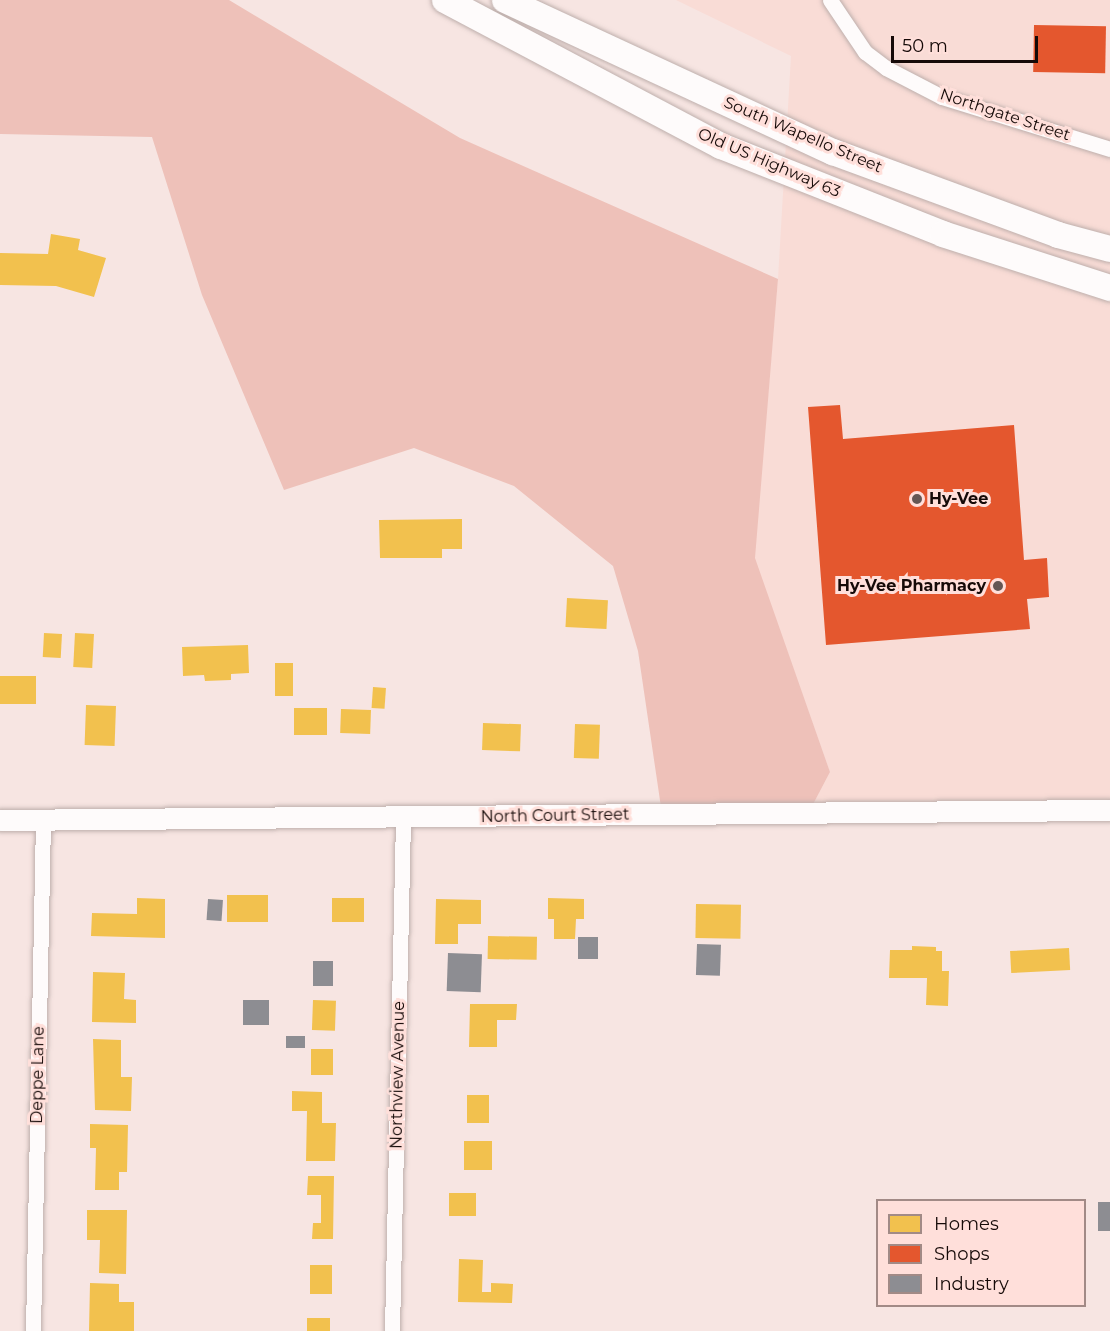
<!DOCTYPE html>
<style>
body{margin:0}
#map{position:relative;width:1110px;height:1331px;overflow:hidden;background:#f7e5e2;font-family:Montserrat,sans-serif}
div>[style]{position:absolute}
.built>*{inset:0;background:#f9dcd6}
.green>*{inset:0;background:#eec1b9}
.homes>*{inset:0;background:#f2c14e;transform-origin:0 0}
.shops>*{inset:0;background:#e4572e;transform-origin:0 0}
.industry>*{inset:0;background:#8d8d92;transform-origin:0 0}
.roads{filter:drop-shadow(0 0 2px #beafac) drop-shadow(0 0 2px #beafac)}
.minor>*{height:15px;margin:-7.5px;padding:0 7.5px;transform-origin:7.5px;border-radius:7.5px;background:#fefbfb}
.secondary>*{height:21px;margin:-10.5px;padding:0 10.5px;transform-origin:10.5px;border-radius:10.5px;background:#fefbfb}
.trunk>*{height:26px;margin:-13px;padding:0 13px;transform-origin:13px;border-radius:13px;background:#fefbfb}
.dots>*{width:16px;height:16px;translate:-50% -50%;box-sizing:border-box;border:3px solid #ffdfda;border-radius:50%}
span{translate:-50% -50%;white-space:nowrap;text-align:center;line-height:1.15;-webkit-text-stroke:6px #ffdfda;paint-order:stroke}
.street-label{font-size:16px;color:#160a08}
.poi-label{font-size:16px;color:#160a08;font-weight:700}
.left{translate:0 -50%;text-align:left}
.right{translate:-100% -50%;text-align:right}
.legend{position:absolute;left:876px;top:1199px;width:210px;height:108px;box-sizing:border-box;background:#ffdfda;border:2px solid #a28a86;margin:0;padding:8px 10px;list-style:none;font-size:18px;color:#160a08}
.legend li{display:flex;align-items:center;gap:12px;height:30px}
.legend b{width:30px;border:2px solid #a28a86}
.scale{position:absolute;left:891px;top:36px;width:147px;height:27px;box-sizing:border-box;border:3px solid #160a08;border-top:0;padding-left:8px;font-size:18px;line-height:21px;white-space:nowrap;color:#160a08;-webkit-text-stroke:4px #ffdfda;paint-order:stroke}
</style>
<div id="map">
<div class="built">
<i style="clip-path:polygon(676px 0,1110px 0,1110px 810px,809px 812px,830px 772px,754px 558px,778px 279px,791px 56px)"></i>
</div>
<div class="green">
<i style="clip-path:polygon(0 0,229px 0,460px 138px,778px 279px,755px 558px,830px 772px,809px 812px,662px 814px,638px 651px,613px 566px,514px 486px,414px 448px,284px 490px,202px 295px,152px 137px,0 134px)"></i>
</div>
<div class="homes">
<i style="clip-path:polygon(51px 234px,80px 239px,78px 250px,106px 258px,94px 297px,56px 286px,0 285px,0 253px,48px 254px)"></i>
<i style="clip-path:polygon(462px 519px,462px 549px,442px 549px,442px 558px,380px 558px,379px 520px)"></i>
<i style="left:567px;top:598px;width:41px;height:29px;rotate:3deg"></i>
<i style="left:44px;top:633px;width:18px;height:24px;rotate:3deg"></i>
<i style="left:75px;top:633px;width:19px;height:34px;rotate:3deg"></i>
<i style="clip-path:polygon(248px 645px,249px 673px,231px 674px,231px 680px,205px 681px,204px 675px,183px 676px,182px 647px)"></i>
<i style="left:275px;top:663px;width:18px;height:33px"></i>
<i style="left:0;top:676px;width:36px;height:28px"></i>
<i style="left:373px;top:687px;width:13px;height:21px;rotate:4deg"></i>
<i style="left:86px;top:705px;width:30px;height:40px;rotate:2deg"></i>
<i style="left:294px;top:708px;width:33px;height:27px"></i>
<i style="left:341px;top:709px;width:30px;height:24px;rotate:2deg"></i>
<i style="left:483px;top:723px;width:38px;height:27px;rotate:2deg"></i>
<i style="left:575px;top:724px;width:25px;height:34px;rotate:2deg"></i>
<i style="left:227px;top:895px;width:41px;height:27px"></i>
<i style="clip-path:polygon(137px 898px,165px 899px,165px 938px,91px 936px,92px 913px,137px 914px)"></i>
<i style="left:332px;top:898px;width:32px;height:24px"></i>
<i style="clip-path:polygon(548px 898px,584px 899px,584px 919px,576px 919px,575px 939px,554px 939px,554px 919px,548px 919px)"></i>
<i style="clip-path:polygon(436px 899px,481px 900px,481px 924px,458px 924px,458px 944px,435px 944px)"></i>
<i style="left:696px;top:904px;width:45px;height:34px;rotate:1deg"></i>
<i style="left:488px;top:936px;width:49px;height:23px;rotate:1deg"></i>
<i style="clip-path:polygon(912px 946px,936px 947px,936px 951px,942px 951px,942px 971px,949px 971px,948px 1006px,926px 1005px,927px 978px,889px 978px,890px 950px,912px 950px)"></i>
<i style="left:1069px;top:948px;width:22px;height:59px;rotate:87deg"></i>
<i style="clip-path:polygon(93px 972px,125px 973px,124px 999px,136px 1000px,136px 1023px,92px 1022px)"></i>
<i style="left:313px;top:1000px;width:23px;height:30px;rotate:2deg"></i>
<i style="clip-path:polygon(470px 1004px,517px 1004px,516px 1020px,497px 1020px,497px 1047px,469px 1047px)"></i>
<i style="clip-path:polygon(93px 1039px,121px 1040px,121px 1077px,132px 1077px,131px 1111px,95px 1110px)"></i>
<i style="left:311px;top:1049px;width:22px;height:26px"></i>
<i style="clip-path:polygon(292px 1091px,322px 1092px,322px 1123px,336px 1123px,335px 1161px,306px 1161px,307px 1111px,292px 1111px)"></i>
<i style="left:467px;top:1095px;width:22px;height:28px"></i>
<i style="clip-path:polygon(90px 1124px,128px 1125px,127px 1172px,119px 1172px,119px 1190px,95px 1190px,96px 1148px,90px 1148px)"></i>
<i style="left:464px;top:1141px;width:28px;height:29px"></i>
<i style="clip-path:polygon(308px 1176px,334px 1176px,333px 1239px,312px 1239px,313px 1223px,321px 1223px,321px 1195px,307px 1195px)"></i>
<i style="left:449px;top:1193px;width:27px;height:23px"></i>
<i style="clip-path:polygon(87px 1210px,127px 1210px,126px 1274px,99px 1273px,100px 1240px,87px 1240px)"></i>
<i style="clip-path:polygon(459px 1259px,483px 1260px,482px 1292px,491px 1292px,491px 1283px,513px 1284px,512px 1303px,458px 1302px)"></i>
<i style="left:310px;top:1265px;width:22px;height:29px"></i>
<i style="clip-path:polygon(90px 1283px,119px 1284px,119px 1302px,134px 1302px,134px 1331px,89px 1331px)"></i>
<i style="left:307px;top:1318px;width:23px;height:13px"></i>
</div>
<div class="shops">
<i style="left:1034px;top:25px;width:72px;height:47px;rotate:1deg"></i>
<i style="clip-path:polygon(840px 405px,843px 439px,1014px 425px,1024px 560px,1047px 558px,1049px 597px,1027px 599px,1030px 629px,826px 645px,808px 407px)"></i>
</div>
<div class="industry">
<i style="left:208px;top:899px;width:15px;height:21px;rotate:4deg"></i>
<i style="left:578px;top:937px;width:20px;height:22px"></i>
<i style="left:697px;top:944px;width:24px;height:31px;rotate:2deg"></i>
<i style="left:448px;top:953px;width:34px;height:38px;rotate:2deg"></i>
<i style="left:313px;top:961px;width:20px;height:25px"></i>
<i style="left:243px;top:1000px;width:26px;height:25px"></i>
<i style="left:286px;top:1036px;width:19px;height:12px"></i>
<i style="left:1098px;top:1202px;width:12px;height:29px"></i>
</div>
<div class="roads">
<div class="minor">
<i style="left:830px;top:0;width:63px;rotate:56.1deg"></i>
<i style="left:865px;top:52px;width:26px;rotate:37deg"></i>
<i style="left:886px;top:68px;width:63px;rotate:27.4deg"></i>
<i style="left:942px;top:97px;width:176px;rotate:17.2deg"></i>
<i style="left:33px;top:1331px;width:511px;rotate:-88.88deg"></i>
<i style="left:392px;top:1331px;width:512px;rotate:-88.77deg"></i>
</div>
<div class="secondary">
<i style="left:0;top:820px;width:1110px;rotate:-0.52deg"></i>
</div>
<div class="trunk">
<i style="left:445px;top:0;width:312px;rotate:27.9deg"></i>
<i style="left:721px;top:146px;width:239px;rotate:21.6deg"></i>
<i style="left:943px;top:234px;width:176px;rotate:17.9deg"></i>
<i style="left:505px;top:0;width:362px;rotate:24.9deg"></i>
<i style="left:833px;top:152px;width:240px;rotate:20.2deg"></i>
<i style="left:1058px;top:235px;width:54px;rotate:15.1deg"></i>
</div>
</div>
<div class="dots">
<i style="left:917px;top:499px;background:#655754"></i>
<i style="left:998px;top:586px;background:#655754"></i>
</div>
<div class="street-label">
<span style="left:1005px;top:115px;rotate:18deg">Northgate Street</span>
<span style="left:803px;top:135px;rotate:23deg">South Wapello Street</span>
<span style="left:769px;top:163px;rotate:23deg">Old US Highway 63</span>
<span style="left:555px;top:816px;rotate:-1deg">North Court Street</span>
<span style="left:38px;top:1075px;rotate:-89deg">Deppe Lane</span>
<span style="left:398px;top:1075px;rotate:-89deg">Northview Avenue</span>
</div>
<div class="poi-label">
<span class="left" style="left:929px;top:499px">Hy-Vee</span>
<span class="right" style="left:986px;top:586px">Hy-Vee Pharmacy</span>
</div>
<ul class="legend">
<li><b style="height:16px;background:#f2c14e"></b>Homes</li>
<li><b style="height:16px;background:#e4572e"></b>Shops</li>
<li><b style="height:16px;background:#8d8d92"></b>Industry</li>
</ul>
<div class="scale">50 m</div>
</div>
